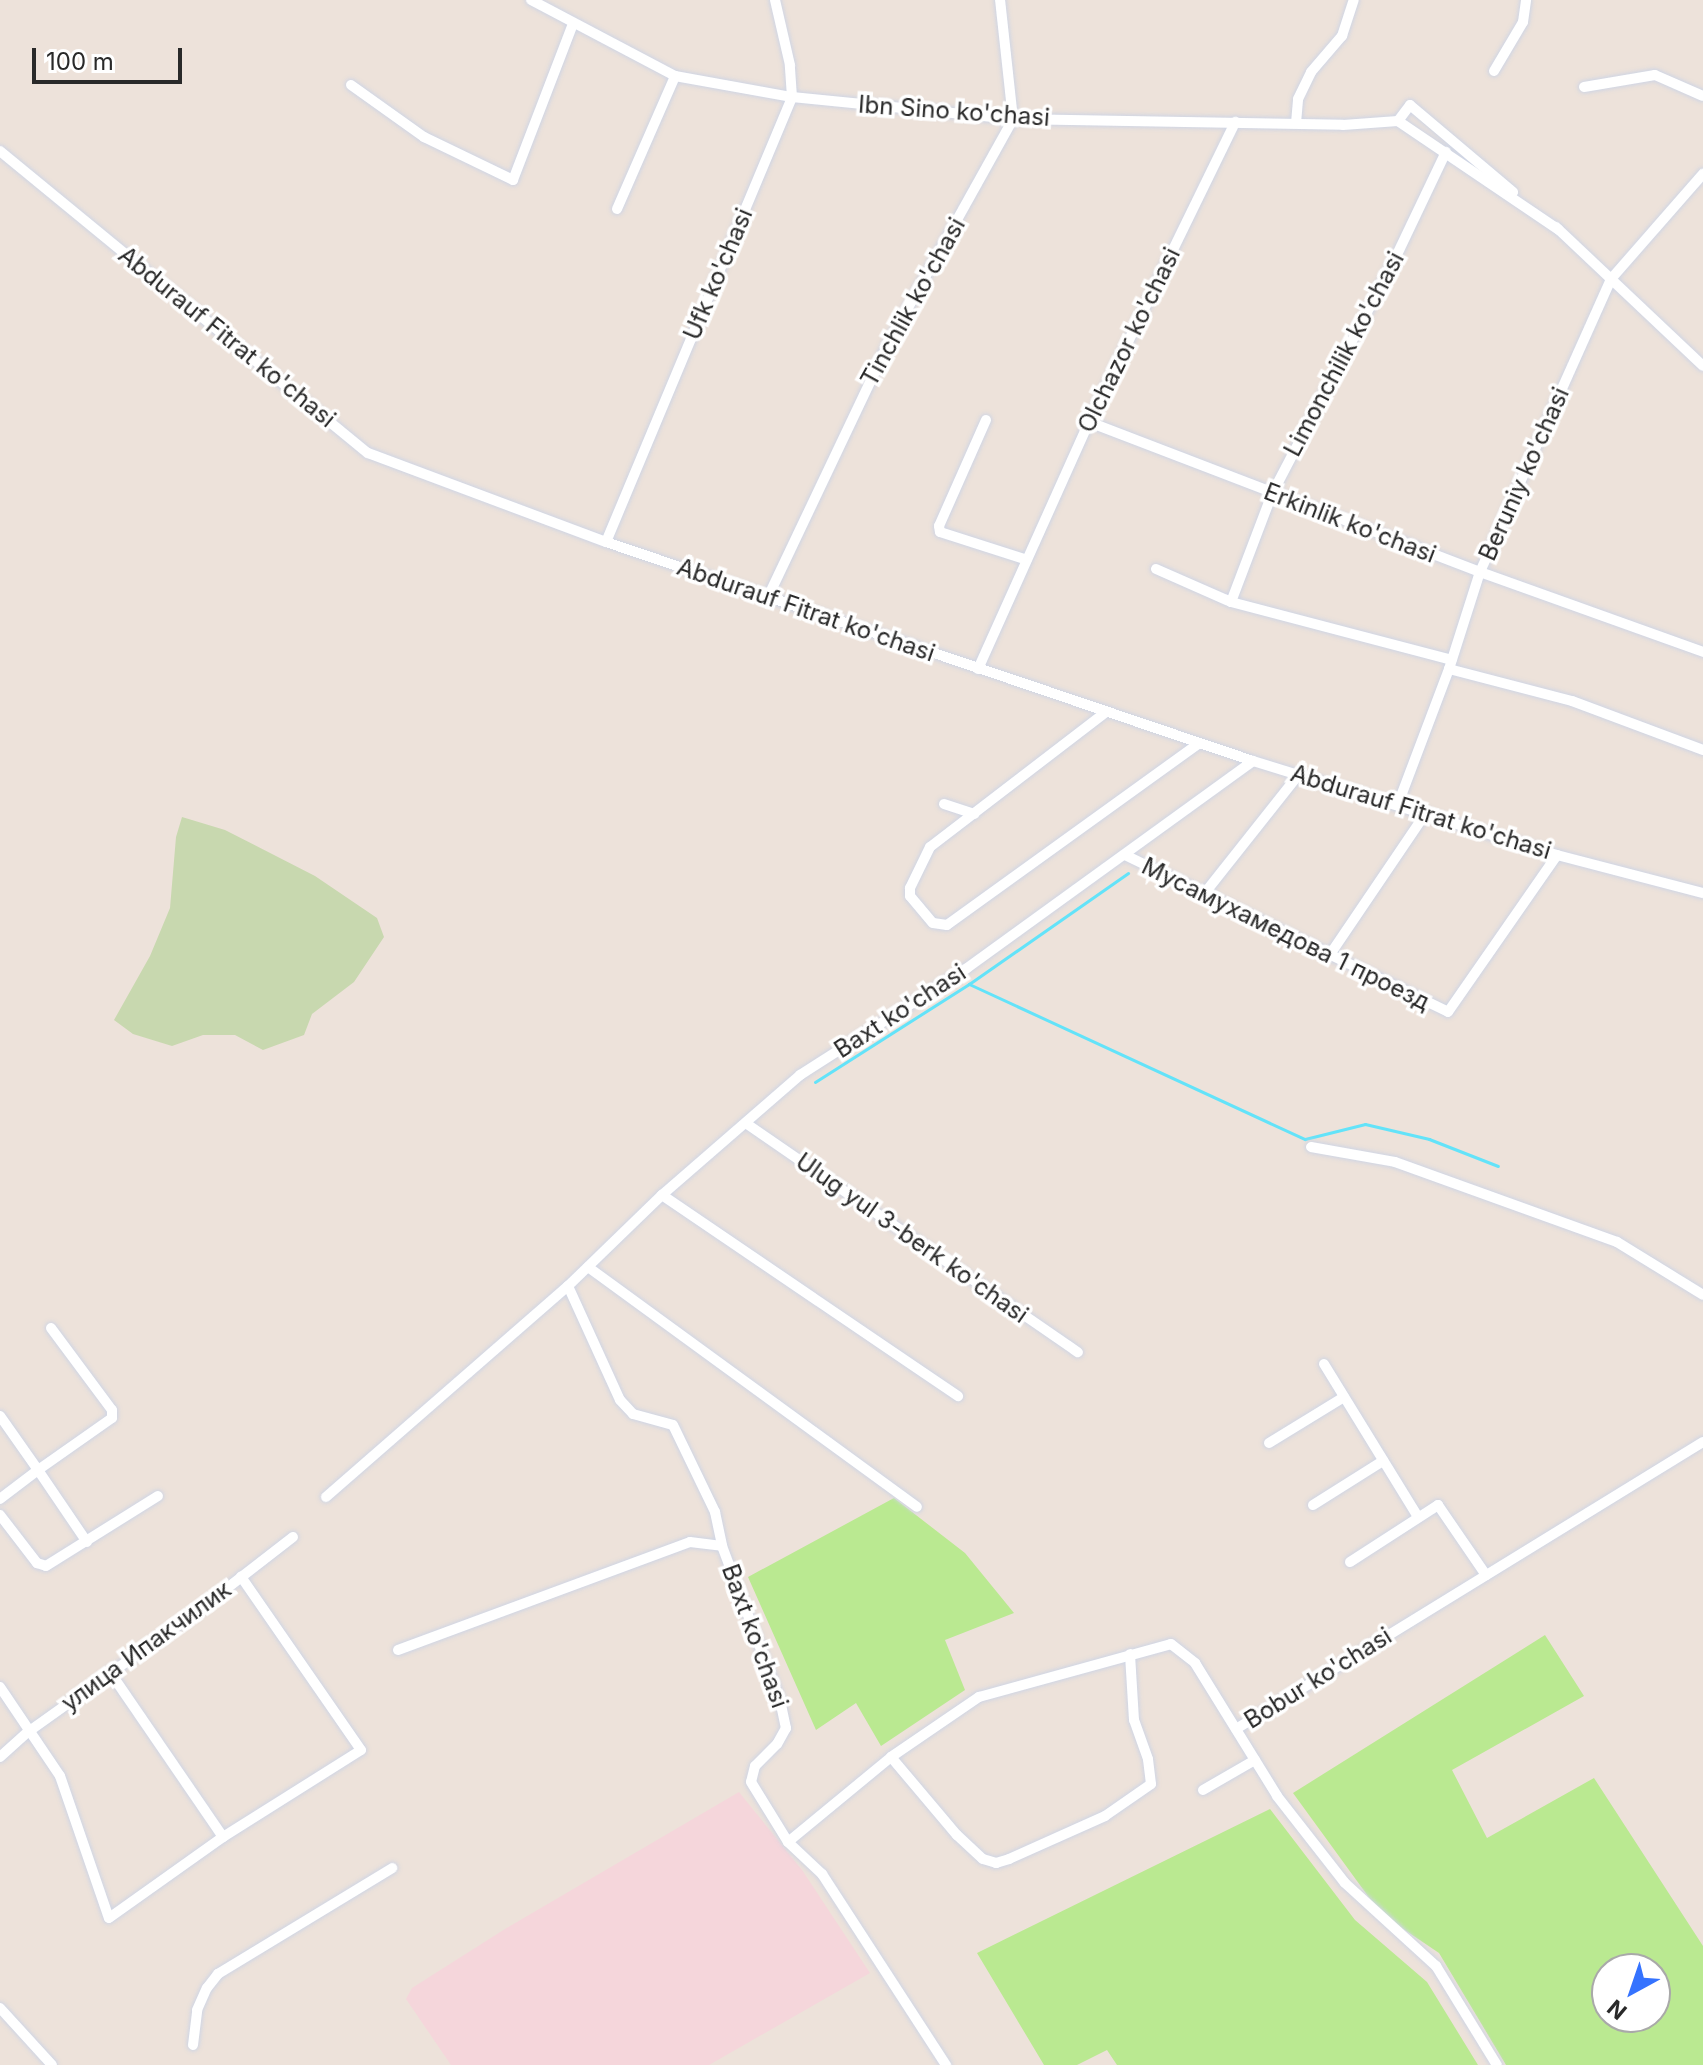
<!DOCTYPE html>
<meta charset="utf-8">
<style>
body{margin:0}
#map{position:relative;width:1703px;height:2065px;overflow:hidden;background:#ede2da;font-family:Inter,sans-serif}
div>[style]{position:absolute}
.medical>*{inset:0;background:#f5d6db}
.green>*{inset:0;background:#bae991}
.cemetery>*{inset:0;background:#c8d8af}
.stream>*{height:3px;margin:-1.5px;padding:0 1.5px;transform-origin:1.5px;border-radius:1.5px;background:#63e3f9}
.roads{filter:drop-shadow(0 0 2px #cfd5e4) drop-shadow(0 0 2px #cfd5e4)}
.minor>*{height:10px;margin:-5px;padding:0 5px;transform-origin:5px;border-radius:5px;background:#fff}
span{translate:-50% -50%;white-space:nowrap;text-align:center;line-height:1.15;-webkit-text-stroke:7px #fff;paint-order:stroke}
.street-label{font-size:24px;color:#292929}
.north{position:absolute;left:1591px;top:1953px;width:80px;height:80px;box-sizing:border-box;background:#fff;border:2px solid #a9a9a9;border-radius:50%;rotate:220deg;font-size:22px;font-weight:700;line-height:32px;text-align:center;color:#292929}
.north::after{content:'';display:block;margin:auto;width:28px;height:36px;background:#3573ff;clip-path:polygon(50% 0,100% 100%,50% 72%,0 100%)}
.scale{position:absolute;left:32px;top:48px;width:150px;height:36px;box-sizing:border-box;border:4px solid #292929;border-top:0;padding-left:10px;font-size:24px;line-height:28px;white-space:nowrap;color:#292929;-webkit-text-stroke:6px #fff;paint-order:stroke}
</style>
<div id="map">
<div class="medical">
<i style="clip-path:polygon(739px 1792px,802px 1870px,870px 1973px,709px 2065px,451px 2065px,406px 1999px,412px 1988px,505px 1929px)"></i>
</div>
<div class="green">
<i style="clip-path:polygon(894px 1498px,965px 1553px,1014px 1613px,945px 1640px,965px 1690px,881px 1746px,856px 1703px,816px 1730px,748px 1577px)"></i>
<i style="clip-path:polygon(evenodd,1545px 1635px,1584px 1696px,1452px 1770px,1487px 1838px,1594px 1778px,1703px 1946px,1703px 2065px,1506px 2065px,1439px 1953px,1381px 1914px,1293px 1793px,1545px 1635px,1607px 1969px,1655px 1969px,1655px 2017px,1607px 2017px,1607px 1969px)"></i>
<i style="clip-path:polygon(1270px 1809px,1355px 1920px,1427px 1982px,1478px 2065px,1117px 2065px,1107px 2050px,1077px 2065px,1044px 2065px,977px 1953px)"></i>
</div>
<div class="cemetery">
<i style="clip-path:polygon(182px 817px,225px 830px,315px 876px,377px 918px,384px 937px,354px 982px,312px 1014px,304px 1035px,263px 1050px,235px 1035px,203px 1035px,172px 1046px,133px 1034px,114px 1020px,150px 956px,170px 908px,176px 837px)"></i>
</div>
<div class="stream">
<i style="left:969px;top:984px;width:370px;rotate:24.8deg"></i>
<i style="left:1305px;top:1139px;width:62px;rotate:-14deg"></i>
<i style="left:1365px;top:1124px;width:66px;rotate:13.2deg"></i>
<i style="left:1429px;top:1139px;width:74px;rotate:21.4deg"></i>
<i style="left:815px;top:1082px;width:183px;rotate:-32.5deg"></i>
<i style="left:969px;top:984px;width:194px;rotate:-34.9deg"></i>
</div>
<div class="roads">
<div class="minor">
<i style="left:531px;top:0;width:163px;rotate:27.8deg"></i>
<i style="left:675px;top:76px;width:119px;rotate:10.2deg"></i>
<i style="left:792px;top:97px;width:222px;rotate:5.7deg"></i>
<i style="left:1013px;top:119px;width:330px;rotate:1deg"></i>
<i style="left:1343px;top:125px;width:55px;rotate:-4.2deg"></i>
<i style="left:1398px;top:121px;width:194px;rotate:34.1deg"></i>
<i style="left:1494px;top:71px;width:57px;rotate:-59.4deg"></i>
<i style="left:1523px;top:22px;width:22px;rotate:-82deg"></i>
<i style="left:351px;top:85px;width:90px;rotate:35.5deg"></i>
<i style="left:424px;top:137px;width:99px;rotate:25.8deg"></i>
<i style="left:513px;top:180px;width:167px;rotate:-69deg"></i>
<i style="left:1584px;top:87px;width:72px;rotate:-9.6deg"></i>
<i style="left:1655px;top:75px;width:52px;rotate:23.6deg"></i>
<i style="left:1398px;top:121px;width:20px;rotate:-53deg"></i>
<i style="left:1410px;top:105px;width:135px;rotate:40.2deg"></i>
<i style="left:1296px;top:123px;width:24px;rotate:-85deg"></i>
<i style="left:1298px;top:99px;width:30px;rotate:-64deg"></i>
<i style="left:1311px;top:72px;width:48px;rotate:-49.3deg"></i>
<i style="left:1342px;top:36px;width:38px;rotate:-72deg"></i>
<i style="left:0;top:151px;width:476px;rotate:39.4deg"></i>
<i style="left:368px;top:453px;width:254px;rotate:20.5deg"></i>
<i style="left:606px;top:542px;width:683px;rotate:18.7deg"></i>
<i style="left:1253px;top:761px;width:318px;rotate:17.2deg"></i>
<i style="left:1557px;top:855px;width:151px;rotate:14.6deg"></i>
<i style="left:617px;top:209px;width:145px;rotate:-66.4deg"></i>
<i style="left:1556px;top:227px;width:202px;rotate:43.4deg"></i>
<i style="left:986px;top:420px;width:116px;rotate:113.9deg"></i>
<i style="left:939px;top:526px;width:6px;rotate:81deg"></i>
<i style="left:940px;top:532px;width:91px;rotate:17.8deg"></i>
<i style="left:1089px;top:422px;width:419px;rotate:21deg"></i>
<i style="left:1480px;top:572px;width:237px;rotate:19.7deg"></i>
<i style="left:606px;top:542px;width:482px;rotate:-67.3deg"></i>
<i style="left:792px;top:97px;width:32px;rotate:-94deg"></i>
<i style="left:790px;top:65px;width:67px;rotate:-103deg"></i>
<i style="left:1156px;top:569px;width:82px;rotate:23.7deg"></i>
<i style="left:1231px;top:602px;width:228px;rotate:14.7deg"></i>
<i style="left:768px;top:597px;width:282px;rotate:-64.6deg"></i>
<i style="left:889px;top:342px;width:255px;rotate:-60.9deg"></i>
<i style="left:1013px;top:119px;width:120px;rotate:-96.2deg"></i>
<i style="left:1231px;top:602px;width:116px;rotate:-69.2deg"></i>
<i style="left:1272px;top:494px;width:261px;rotate:-62.4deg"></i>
<i style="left:1393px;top:263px;width:123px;rotate:-64.5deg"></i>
<i style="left:978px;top:669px;width:271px;rotate:-65.8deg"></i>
<i style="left:1089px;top:422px;width:334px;rotate:-64deg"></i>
<i style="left:1449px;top:669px;width:127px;rotate:14.6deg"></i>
<i style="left:1572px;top:701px;width:140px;rotate:20.5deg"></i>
<i style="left:1106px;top:712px;width:222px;rotate:142.5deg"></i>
<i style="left:930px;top:847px;width:46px;rotate:116deg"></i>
<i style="left:910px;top:888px;width:8px;rotate:90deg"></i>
<i style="left:910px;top:896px;width:35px;rotate:50deg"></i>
<i style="left:933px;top:923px;width:14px;rotate:8deg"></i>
<i style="left:947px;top:925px;width:311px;rotate:-35.8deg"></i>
<i style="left:944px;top:804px;width:32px;rotate:18deg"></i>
<i style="left:1398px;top:804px;width:144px;rotate:-69.3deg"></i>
<i style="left:1449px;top:669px;width:102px;rotate:-72.3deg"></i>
<i style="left:1480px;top:572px;width:321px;rotate:-65.9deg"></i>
<i style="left:1611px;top:279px;width:140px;rotate:-48.8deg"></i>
<i style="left:1125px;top:855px;width:359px;rotate:25.9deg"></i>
<i style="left:1448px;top:1012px;width:191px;rotate:-55.2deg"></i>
<i style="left:1204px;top:894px;width:153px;rotate:-51.6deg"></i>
<i style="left:1329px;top:956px;width:173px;rotate:-55.9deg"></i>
<i style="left:747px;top:1124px;width:402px;rotate:34.6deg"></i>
<i style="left:1311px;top:1147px;width:85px;rotate:10.1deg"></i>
<i style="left:1395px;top:1162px;width:236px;rotate:19.8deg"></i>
<i style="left:1617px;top:1242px;width:101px;rotate:31.6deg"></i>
<i style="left:662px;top:1195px;width:358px;rotate:34.2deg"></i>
<i style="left:588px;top:1267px;width:407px;rotate:36.1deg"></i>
<i style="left:568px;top:1286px;width:125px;rotate:65.5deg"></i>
<i style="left:620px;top:1400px;width:19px;rotate:47deg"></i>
<i style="left:633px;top:1414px;width:41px;rotate:15.4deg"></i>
<i style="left:673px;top:1425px;width:97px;rotate:64.2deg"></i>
<i style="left:715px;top:1512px;width:35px;rotate:78deg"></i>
<i style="left:722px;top:1546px;width:165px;rotate:69.4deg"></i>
<i style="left:780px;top:1700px;width:29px;rotate:78deg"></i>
<i style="left:786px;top:1728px;width:18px;rotate:119deg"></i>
<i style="left:777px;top:1744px;width:31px;rotate:135deg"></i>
<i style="left:755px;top:1766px;width:16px;rotate:104deg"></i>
<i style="left:751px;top:1782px;width:70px;rotate:58.3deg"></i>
<i style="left:788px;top:1842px;width:47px;rotate:43.3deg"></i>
<i style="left:822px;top:1874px;width:228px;rotate:57deg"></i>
<i style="left:51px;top:1328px;width:102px;rotate:53.4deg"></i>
<i style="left:112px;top:1410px;width:8px;rotate:90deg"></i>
<i style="left:112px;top:1418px;width:90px;rotate:144.9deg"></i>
<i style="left:38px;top:1470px;width:87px;rotate:55.8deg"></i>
<i style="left:1324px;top:1364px;width:180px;rotate:58.4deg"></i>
<i style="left:0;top:1416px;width:66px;rotate:54.9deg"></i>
<i style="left:38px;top:1470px;width:48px;rotate:142.7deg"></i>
<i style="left:1269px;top:1443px;width:88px;rotate:-31.5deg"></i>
<i style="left:326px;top:1497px;width:321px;rotate:-41.1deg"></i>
<i style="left:568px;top:1286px;width:131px;rotate:-44.1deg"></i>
<i style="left:662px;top:1195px;width:183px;rotate:-41deg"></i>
<i style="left:800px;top:1075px;width:198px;rotate:-32.6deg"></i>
<i style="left:967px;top:968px;width:353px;rotate:-35.9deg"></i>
<i style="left:1313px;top:1505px;width:83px;rotate:-32.2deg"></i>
<i style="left:0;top:1515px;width:61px;rotate:52.4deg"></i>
<i style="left:37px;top:1563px;width:9px;rotate:18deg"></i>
<i style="left:46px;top:1566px;width:132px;rotate:-32deg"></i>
<i style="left:1350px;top:1562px;width:105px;rotate:-32.9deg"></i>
<i style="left:1438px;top:1505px;width:85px;rotate:55.6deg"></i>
<i style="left:398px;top:1650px;width:311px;rotate:-20.3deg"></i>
<i style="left:690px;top:1542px;width:32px;rotate:7deg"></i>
<i style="left:110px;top:1672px;width:200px;rotate:55.6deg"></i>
<i style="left:0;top:1687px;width:107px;rotate:56deg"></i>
<i style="left:60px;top:1776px;width:150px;rotate:71deg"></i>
<i style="left:109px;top:1918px;width:140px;rotate:-35.4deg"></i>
<i style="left:223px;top:1837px;width:163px;rotate:-32.2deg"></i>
<i style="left:361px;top:1750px;width:211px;rotate:-124.7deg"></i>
<i style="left:1236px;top:1729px;width:548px;rotate:-31.57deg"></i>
<i style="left:0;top:1757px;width:38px;rotate:-42deg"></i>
<i style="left:28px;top:1732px;width:205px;rotate:-35.5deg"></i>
<i style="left:195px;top:1613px;width:124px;rotate:-37.8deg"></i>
<i style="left:891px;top:1757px;width:102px;rotate:49.8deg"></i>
<i style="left:957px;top:1835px;width:35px;rotate:43deg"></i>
<i style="left:983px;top:1859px;width:14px;rotate:17deg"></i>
<i style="left:996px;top:1863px;width:14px;rotate:-17deg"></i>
<i style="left:1009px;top:1859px;width:105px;rotate:-24.1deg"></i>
<i style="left:1105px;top:1816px;width:56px;rotate:-34.8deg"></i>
<i style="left:1151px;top:1784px;width:25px;rotate:-97deg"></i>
<i style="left:1148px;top:1759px;width:41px;rotate:-109.7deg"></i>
<i style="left:1134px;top:1720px;width:66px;rotate:-93.5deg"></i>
<i style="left:1203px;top:1790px;width:60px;rotate:-30deg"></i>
<i style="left:788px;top:1842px;width:134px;rotate:-39.5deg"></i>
<i style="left:891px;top:1757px;width:107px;rotate:-34.3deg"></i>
<i style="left:979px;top:1697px;width:199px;rotate:-15.4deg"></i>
<i style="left:1171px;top:1644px;width:31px;rotate:38deg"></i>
<i style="left:1195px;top:1663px;width:156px;rotate:58.3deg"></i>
<i style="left:1277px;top:1796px;width:110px;rotate:52deg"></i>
<i style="left:1345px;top:1883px;width:123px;rotate:42.4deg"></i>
<i style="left:1436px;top:1966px;width:116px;rotate:58.4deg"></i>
<i style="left:0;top:2008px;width:77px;rotate:47.6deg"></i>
<i style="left:193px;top:2045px;width:35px;rotate:-83deg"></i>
<i style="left:197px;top:2010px;width:24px;rotate:-66deg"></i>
<i style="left:207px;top:1988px;width:18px;rotate:-52deg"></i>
<i style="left:218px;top:1974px;width:204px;rotate:-31.3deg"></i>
</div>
</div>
<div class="street-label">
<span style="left:954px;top:111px;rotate:4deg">Ibn Sino ko'chasi</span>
<span style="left:718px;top:274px;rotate:-67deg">Ufk ko'chasi</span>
<span style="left:913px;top:302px;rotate:-61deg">Tinchlik ko'chasi</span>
<span style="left:227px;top:337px;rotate:39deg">Abdurauf Fitrat ko'chasi</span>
<span style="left:1129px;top:340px;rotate:-64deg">Olchazor ko'chasi</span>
<span style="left:1344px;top:354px;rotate:-62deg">Limonchilik ko'chasi</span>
<span style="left:1524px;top:474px;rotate:-66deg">Beruniy ko'chasi</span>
<span style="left:1350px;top:523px;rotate:21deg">Erkinlik ko'chasi</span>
<span style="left:806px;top:610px;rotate:19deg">Abdurauf Fitrat ko'chasi</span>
<span style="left:1421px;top:812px;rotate:17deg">Abdurauf Fitrat ko'chasi</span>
<span style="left:1286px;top:934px;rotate:26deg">Мусамухамедова 1 проезд</span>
<span style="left:900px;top:1011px;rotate:-33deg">Baxt ko'chasi</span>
<span style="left:912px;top:1238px;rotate:35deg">Ulug yul 3-berk ko'chasi</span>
<span style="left:755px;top:1636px;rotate:70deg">Baxt ko'chasi</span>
<span style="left:146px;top:1646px;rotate:-36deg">улица Ипакчилик</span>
<span style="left:1318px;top:1678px;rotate:-32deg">Bobur ko'chasi</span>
</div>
<div class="north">N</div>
<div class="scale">100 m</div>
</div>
